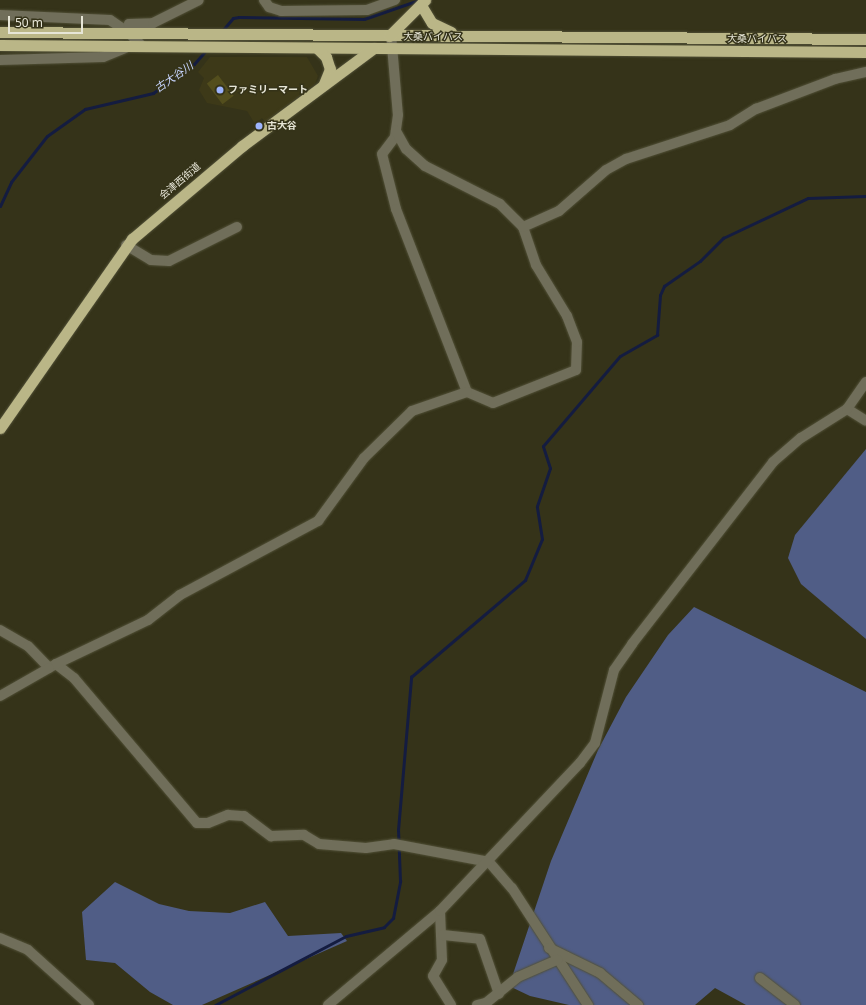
<!DOCTYPE html>
<meta charset="utf-8">
<style>
body{margin:0}
#map{position:relative;width:866px;height:1005px;overflow:hidden;background:#353319;font-family:"Noto Sans","Noto Sans JP",sans-serif}
div>[style]{position:absolute}
.built>*{inset:0;background:#3d3918}
.forest>*{inset:0;background:#505d86}
.stream>*{height:3px;margin:-1.5px;padding:0 1.5px;transform-origin:1.5px;border-radius:1.5px;background:#141c40}
.building>*{inset:0;background:#534e1d;transform-origin:0 0}
.roads{filter:drop-shadow(0 0 1px #515037) drop-shadow(0 0 1px #515037)}
.minor>*{height:10px;margin:-5px;padding:0 5px;transform-origin:5px;border-radius:5px;background:#706e5a}
.trunk>*{height:11px;margin:-5.5px;padding:0 5.5px;transform-origin:5.5px;border-radius:5.5px;background:#bab687}
.dots>*{width:11px;height:11px;translate:-50% -50%;box-sizing:border-box;border:2px solid #353319;border-radius:50%}
span{translate:-50% -50%;white-space:nowrap;text-align:center;line-height:1.15;-webkit-text-stroke:3px #353319;paint-order:stroke}
.street-label{font-size:10px;color:#e7e6d7}
.poi-label{font-size:10px;color:#e7e6d7;font-weight:700}
.left{translate:0 -50%;text-align:left}
.water-label{font-size:11px;color:#c7d5fe;font-style:italic}
.scale{position:absolute;left:8px;top:16px;width:75px;height:18px;box-sizing:border-box;border:2px solid #e7e6d7;border-top:0;padding-left:5px;font-size:12px;line-height:14px;white-space:nowrap;color:#e7e6d7;-webkit-text-stroke:3px #353319;paint-order:stroke}
</style>
<div id="map">
<div class="built">
<i style="clip-path:polygon(210px 57px,307px 57px,318px 76px,315px 84px,265px 122px,262px 118px,255px 124px,247px 111px,207px 103px,199px 90px,204px 78px,198px 72px)"></i>
</div>
<div class="forest">
<i style="clip-path:polygon(866px 449px,866px 639px,801px 584px,788px 558px,795px 535px)"></i>
<i style="clip-path:polygon(694px 607px,866px 692px,866px 1005px,746px 1005px,715px 988px,695px 1005px,569px 1005px,530px 996px,509px 986px,551px 861px,598px 750px,626px 697px,668px 635px)"></i>
<i style="clip-path:polygon(115px 882px,159px 904px,189px 911px,230px 913px,265px 902px,288px 936px,341px 933px,347px 941px,202px 1005px,173px 1005px,150px 992px,115px 963px,86px 960px,82px 912px)"></i>
</div>
<div class="stream">
<i style="left:222px;top:31px;width:17px;rotate:-50deg"></i>
<i style="left:233px;top:18px;width:6px;rotate:-9deg"></i>
<i style="left:239px;top:17px;width:125px;rotate:0.9deg"></i>
<i style="left:364px;top:19px;width:58px;rotate:-19.1deg"></i>
<i style="left:0;top:206px;width:26px;rotate:-65deg"></i>
<i style="left:11px;top:182px;width:58px;rotate:-52deg"></i>
<i style="left:47px;top:136px;width:47px;rotate:-35.4deg"></i>
<i style="left:85px;top:109px;width:70px;rotate:-13.2deg"></i>
<i style="left:153px;top:93px;width:50px;rotate:-35.3deg"></i>
<i style="left:194px;top:64px;width:20px;rotate:-49deg"></i>
<i style="left:215px;top:1005px;width:148px;rotate:-27.8deg"></i>
<i style="left:346px;top:936px;width:39px;rotate:-13deg"></i>
<i style="left:384px;top:927px;width:13px;rotate:-45deg"></i>
<i style="left:393px;top:918px;width:38px;rotate:-79deg"></i>
<i style="left:400px;top:881px;width:51px;rotate:-92.2deg"></i>
<i style="left:398px;top:830px;width:154px;rotate:-85.1deg"></i>
<i style="left:411px;top:677px;width:150px;rotate:-40.4deg"></i>
<i style="left:525px;top:580px;width:44px;rotate:-67.5deg"></i>
<i style="left:542px;top:539px;width:33px;rotate:-99deg"></i>
<i style="left:537px;top:506px;width:40px;rotate:-71.1deg"></i>
<i style="left:550px;top:468px;width:23px;rotate:-108deg"></i>
<i style="left:543px;top:446px;width:118px;rotate:-49.5deg"></i>
<i style="left:620px;top:356px;width:43px;rotate:-29.6deg"></i>
<i style="left:657px;top:335px;width:40px;rotate:-85.7deg"></i>
<i style="left:660px;top:295px;width:10px;rotate:-66deg"></i>
<i style="left:664px;top:286px;width:44px;rotate:-34.8deg"></i>
<i style="left:700px;top:261px;width:33px;rotate:-45deg"></i>
<i style="left:723px;top:238px;width:94px;rotate:-25.2deg"></i>
<i style="left:808px;top:198px;width:58px;rotate:-2deg"></i>
</div>
<div class="building">
<i style="left:218px;top:75px;width:26px;height:14px;rotate:53deg"></i>
</div>
<div class="roads">
<div class="minor">
<i style="left:264px;top:0;width:9px;rotate:54deg"></i>
<i style="left:269px;top:7px;width:13px;rotate:18deg"></i>
<i style="left:281px;top:11px;width:86px;rotate:-0.7deg"></i>
<i style="left:367px;top:10px;width:30px;rotate:-20deg"></i>
<i style="left:0;top:15px;width:110px;rotate:2.6deg"></i>
<i style="left:110px;top:20px;width:22px;rotate:34deg"></i>
<i style="left:391px;top:34px;width:81px;rotate:85.1deg"></i>
<i style="left:398px;top:115px;width:22px;rotate:98deg"></i>
<i style="left:395px;top:137px;width:21px;rotate:127deg"></i>
<i style="left:382px;top:154px;width:57px;rotate:75.7deg"></i>
<i style="left:396px;top:209px;width:196px;rotate:68.8deg"></i>
<i style="left:467px;top:392px;width:28px;rotate:23deg"></i>
<i style="left:493px;top:403px;width:89px;rotate:-21.7deg"></i>
<i style="left:576px;top:370px;width:28px;rotate:-88deg"></i>
<i style="left:577px;top:342px;width:28px;rotate:-111deg"></i>
<i style="left:567px;top:316px;width:60px;rotate:-121.3deg"></i>
<i style="left:536px;top:265px;width:40px;rotate:-108.9deg"></i>
<i style="left:523px;top:227px;width:33px;rotate:-135deg"></i>
<i style="left:500px;top:204px;width:84px;rotate:-153.1deg"></i>
<i style="left:425px;top:166px;width:25px;rotate:-138deg"></i>
<i style="left:406px;top:149px;width:21px;rotate:-119deg"></i>
<i style="left:143px;top:47px;width:21px;rotate:-135deg"></i>
<i style="left:128px;top:32px;width:8px;rotate:-83deg"></i>
<i style="left:129px;top:24px;width:24px;rotate:-2deg"></i>
<i style="left:153px;top:23px;width:51px;rotate:-26.6deg"></i>
<i style="left:0;top:60px;width:103px;rotate:-1.7deg"></i>
<i style="left:103px;top:57px;width:27px;rotate:-22deg"></i>
<i style="left:523px;top:227px;width:39px;rotate:-24deg"></i>
<i style="left:559px;top:211px;width:62px;rotate:-41.1deg"></i>
<i style="left:606px;top:170px;width:23px;rotate:-29deg"></i>
<i style="left:626px;top:159px;width:109px;rotate:-18.1deg"></i>
<i style="left:730px;top:125px;width:31px;rotate:-32deg"></i>
<i style="left:756px;top:109px;width:85px;rotate:-20.8deg"></i>
<i style="left:835px;top:79px;width:32px;rotate:-13deg"></i>
<i style="left:126px;top:245px;width:29px;rotate:31deg"></i>
<i style="left:151px;top:260px;width:18px;rotate:3deg"></i>
<i style="left:169px;top:261px;width:76px;rotate:-26.6deg"></i>
<i style="left:847px;top:409px;width:22px;rotate:32deg"></i>
<i style="left:0;top:630px;width:32px;rotate:30deg"></i>
<i style="left:28px;top:646px;width:30px;rotate:46deg"></i>
<i style="left:49px;top:668px;width:8px;rotate:-30deg"></i>
<i style="left:56px;top:664px;width:23px;rotate:38deg"></i>
<i style="left:74px;top:678px;width:190px;rotate:49.7deg"></i>
<i style="left:197px;top:823px;width:11px"></i>
<i style="left:208px;top:823px;width:22px;rotate:-22deg"></i>
<i style="left:228px;top:815px;width:16px;rotate:4deg"></i>
<i style="left:244px;top:816px;width:34px;rotate:37deg"></i>
<i style="left:271px;top:836px;width:33px;rotate:-2deg"></i>
<i style="left:304px;top:835px;width:17px;rotate:31deg"></i>
<i style="left:319px;top:844px;width:47px;rotate:4.9deg"></i>
<i style="left:366px;top:848px;width:28px;rotate:-8deg"></i>
<i style="left:394px;top:844px;width:97px;rotate:10.7deg"></i>
<i style="left:489px;top:862px;width:35px;rotate:49deg"></i>
<i style="left:512px;top:888px;width:140px;rotate:57deg"></i>
<i style="left:56px;top:664px;width:102px;rotate:-25.6deg"></i>
<i style="left:148px;top:620px;width:41px;rotate:-38deg"></i>
<i style="left:180px;top:595px;width:157px;rotate:-28.2deg"></i>
<i style="left:318px;top:521px;width:78px;rotate:-53.9deg"></i>
<i style="left:364px;top:458px;width:67px;rotate:-44.4deg"></i>
<i style="left:412px;top:411px;width:58px;rotate:-19.1deg"></i>
<i style="left:0;top:696px;width:56px;rotate:-29.7deg"></i>
<i style="left:440px;top:911px;width:49px;rotate:87.7deg"></i>
<i style="left:442px;top:960px;width:18px;rotate:119deg"></i>
<i style="left:433px;top:976px;width:34px;rotate:58deg"></i>
<i style="left:443px;top:935px;width:37px;rotate:6deg"></i>
<i style="left:480px;top:939px;width:58px;rotate:70.9deg"></i>
<i style="left:0;top:938px;width:30px;rotate:23deg"></i>
<i style="left:28px;top:950px;width:82px;rotate:42deg"></i>
<i style="left:549px;top:948px;width:57px;rotate:26.1deg"></i>
<i style="left:600px;top:973px;width:50px;rotate:40.1deg"></i>
<i style="left:760px;top:978px;width:44px;rotate:37.6deg"></i>
<i style="left:328px;top:1005px;width:146px;rotate:-40deg"></i>
<i style="left:440px;top:911px;width:204px;rotate:-46.6deg"></i>
<i style="left:580px;top:763px;width:25px;rotate:-53deg"></i>
<i style="left:595px;top:743px;width:75px;rotate:-75.4deg"></i>
<i style="left:614px;top:670px;width:32px;rotate:-55deg"></i>
<i style="left:632px;top:644px;width:230px;rotate:-52.2deg"></i>
<i style="left:773px;top:462px;width:37px;rotate:-41deg"></i>
<i style="left:801px;top:438px;width:54px;rotate:-32.2deg"></i>
<i style="left:847px;top:409px;width:33px;rotate:-55deg"></i>
<i style="left:477px;top:1005px;width:9px;rotate:-13deg"></i>
<i style="left:486px;top:1003px;width:41px;rotate:-39.1deg"></i>
<i style="left:518px;top:977px;width:43px;rotate:-23.6deg"></i>
</div>
<div class="trunk">
<i style="left:421px;top:5px;width:21px;rotate:59deg"></i>
<i style="left:432px;top:23px;width:21px;rotate:25deg"></i>
<i style="left:0;top:32px;width:866px;rotate:0.46deg"></i>
<i style="left:389px;top:36px;width:51px;rotate:-45deg"></i>
<i style="left:0;top:45px;width:866px;rotate:0.46deg"></i>
<i style="left:317px;top:48px;width:13px;rotate:45deg"></i>
<i style="left:326px;top:57px;width:13px;rotate:72deg"></i>
<i style="left:330px;top:69px;width:16px;rotate:112deg"></i>
<i style="left:0;top:428px;width:231px;rotate:-55.1deg"></i>
<i style="left:132px;top:239px;width:144px;rotate:-40.2deg"></i>
<i style="left:242px;top:146px;width:164px;rotate:-36.6deg"></i>
</div>
</div>
<div class="dots">
<i style="left:220px;top:90px;background:#9db4fd"></i>
<i style="left:259px;top:126px;background:#9db4fd"></i>
</div>
<div class="street-label">
<span style="left:433px;top:37px">大桑バイパス</span>
<span style="left:757px;top:39px">大桑バイパス</span>
<span style="left:180px;top:181px;rotate:-40deg">会津西街道</span>
</div>
<div class="poi-label">
<span class="left" style="left:228px;top:90px">ファミリーマート</span>
<span class="left" style="left:267px;top:126px">古大谷</span>
</div>
<div class="water-label">
<span style="left:174px;top:77px;rotate:-35deg">古大谷川</span>
</div>
<div class="scale">50 m</div>
</div>
